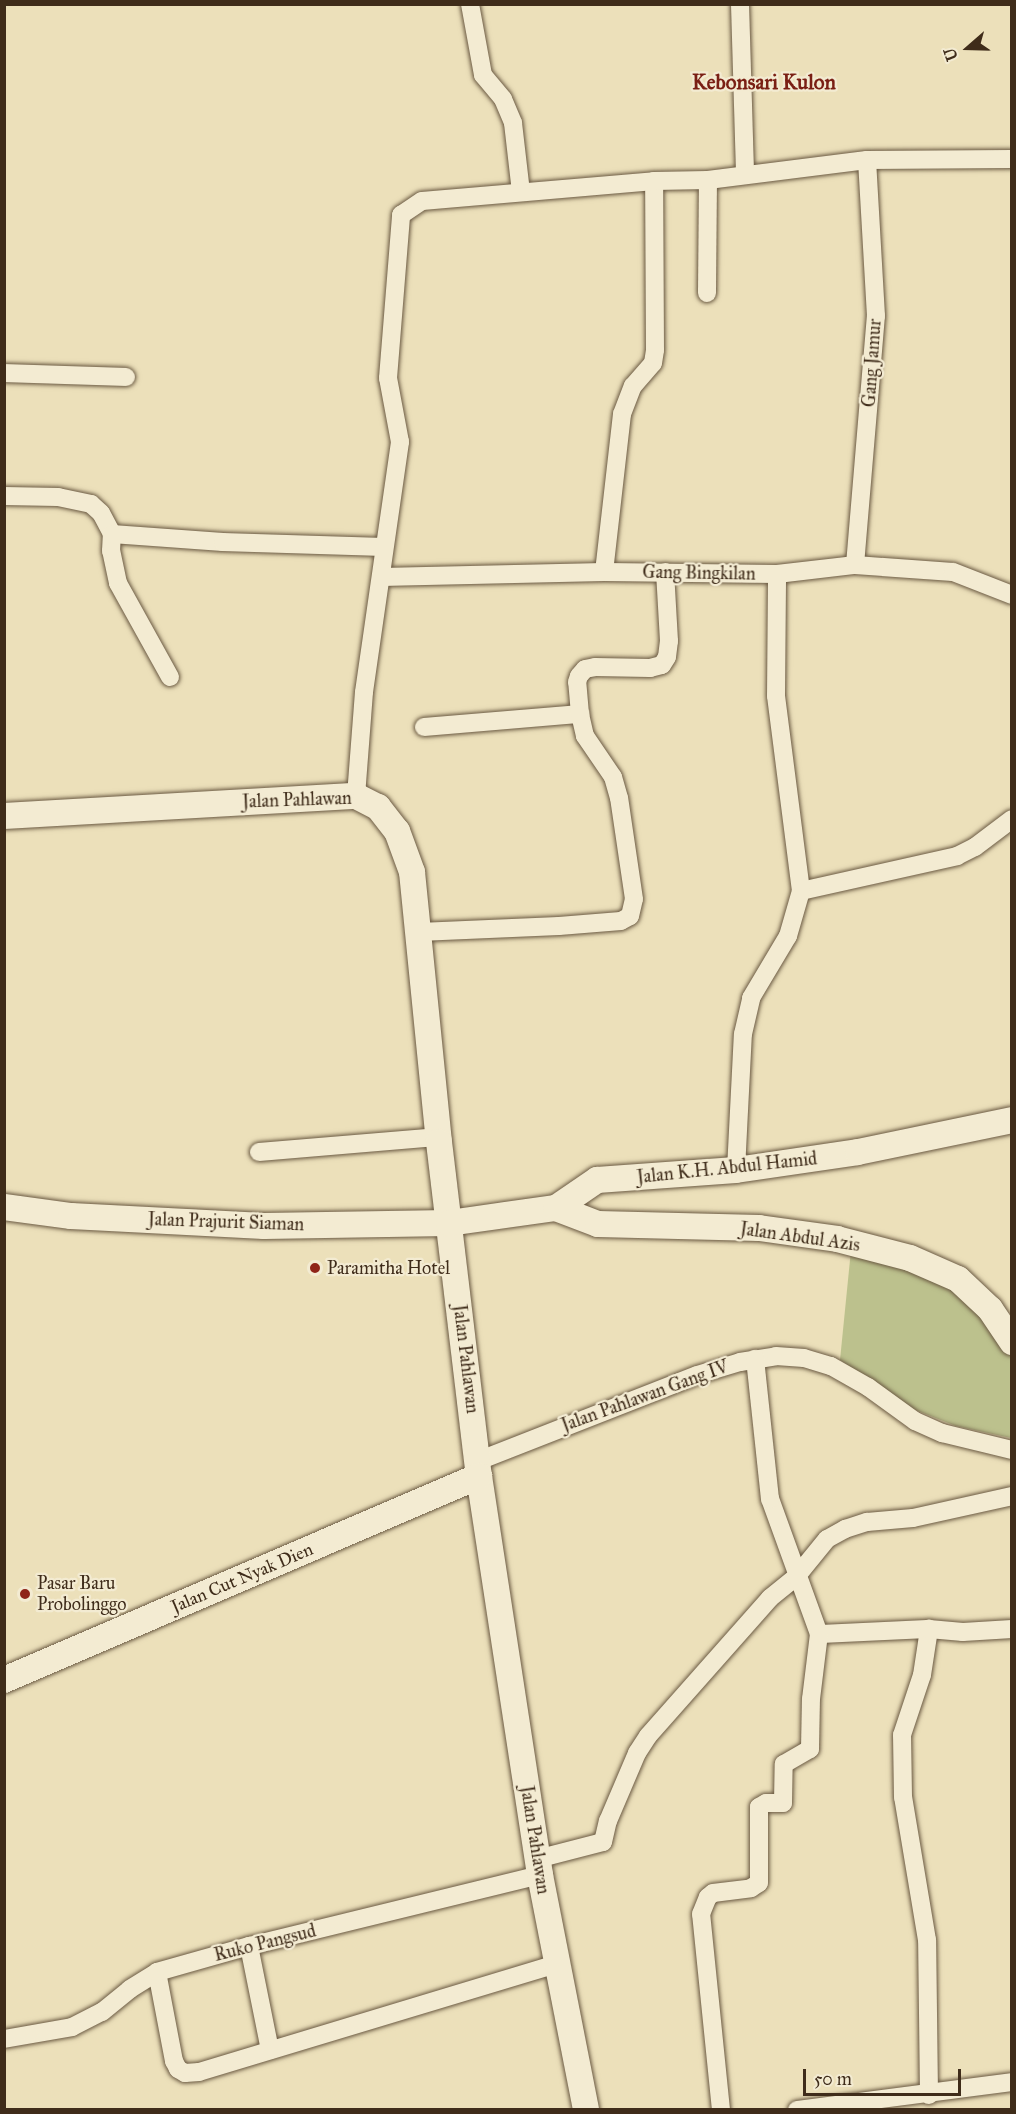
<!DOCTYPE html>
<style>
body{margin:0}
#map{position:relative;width:1016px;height:2114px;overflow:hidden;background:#ece0ba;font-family:"IM FELL Great Primer",serif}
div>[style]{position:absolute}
.green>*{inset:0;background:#bcc18d}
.roads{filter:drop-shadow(0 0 2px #6a5942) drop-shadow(0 0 2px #6a5942)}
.street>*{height:18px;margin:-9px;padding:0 9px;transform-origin:9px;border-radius:9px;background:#f3ebd2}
.secondary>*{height:26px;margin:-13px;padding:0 13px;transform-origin:13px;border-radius:13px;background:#f3ebd2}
.dots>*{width:16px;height:16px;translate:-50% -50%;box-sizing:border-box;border:3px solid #f3ebd2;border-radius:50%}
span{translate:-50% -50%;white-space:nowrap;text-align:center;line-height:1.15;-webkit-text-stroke:4.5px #f3ebd2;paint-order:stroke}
.street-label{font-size:18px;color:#3f2c1a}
.poi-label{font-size:18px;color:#3f2c1a}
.left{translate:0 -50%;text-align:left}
.quarter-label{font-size:21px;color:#7a1f14;font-weight:700}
.frame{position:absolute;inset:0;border:6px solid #3f2c1a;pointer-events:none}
.north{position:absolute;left:938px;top:18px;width:60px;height:60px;-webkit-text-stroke:4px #f3ebd2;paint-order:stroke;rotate:250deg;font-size:16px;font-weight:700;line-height:24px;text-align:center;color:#3f2c1a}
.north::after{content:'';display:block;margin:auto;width:21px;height:27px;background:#3f2c1a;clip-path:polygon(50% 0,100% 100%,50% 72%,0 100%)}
.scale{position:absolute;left:803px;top:2069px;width:158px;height:27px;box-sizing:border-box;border:3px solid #3f2c1a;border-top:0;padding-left:8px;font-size:18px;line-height:21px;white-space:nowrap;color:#3f2c1a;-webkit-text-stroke:4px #f3ebd2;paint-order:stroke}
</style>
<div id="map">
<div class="green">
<i style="clip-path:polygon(851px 1250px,957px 1288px,989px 1315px,1011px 1355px,1011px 1438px,956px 1426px,913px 1409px,840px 1360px)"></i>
</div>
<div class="roads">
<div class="street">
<i style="left:470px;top:4px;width:72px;rotate:79.6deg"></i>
<i style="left:483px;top:75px;width:31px;rotate:50deg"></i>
<i style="left:503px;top:99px;width:26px;rotate:67deg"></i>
<i style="left:513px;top:123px;width:69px;rotate:83.4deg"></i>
<i style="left:740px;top:4px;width:171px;rotate:88.3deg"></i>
<i style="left:707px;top:293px;width:113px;rotate:-89.5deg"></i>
<i style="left:4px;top:373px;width:122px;rotate:1.9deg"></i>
<i style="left:4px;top:496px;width:54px;rotate:1.1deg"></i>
<i style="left:58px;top:497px;width:34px;rotate:12deg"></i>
<i style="left:91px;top:504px;width:13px;rotate:42deg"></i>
<i style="left:101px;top:513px;width:24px;rotate:62deg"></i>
<i style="left:855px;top:565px;width:250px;rotate:-85.2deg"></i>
<i style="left:876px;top:316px;width:156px;rotate:-93.3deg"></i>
<i style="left:604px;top:572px;width:159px;rotate:-83.5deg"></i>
<i style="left:622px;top:414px;width:30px;rotate:-69deg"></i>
<i style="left:633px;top:386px;width:30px;rotate:-49deg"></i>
<i style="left:653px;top:363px;width:13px;rotate:-81deg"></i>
<i style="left:655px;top:350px;width:169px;rotate:-90.3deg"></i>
<i style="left:381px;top:577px;width:223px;rotate:-1.3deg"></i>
<i style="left:604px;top:572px;width:173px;rotate:0.7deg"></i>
<i style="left:777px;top:574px;width:79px;rotate:-6.6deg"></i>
<i style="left:855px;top:565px;width:98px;rotate:4.1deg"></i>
<i style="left:953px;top:572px;width:63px;rotate:21.3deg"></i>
<i style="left:170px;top:677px;width:107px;rotate:-119deg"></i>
<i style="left:118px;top:583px;width:33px;rotate:-102deg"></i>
<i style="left:111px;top:551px;width:17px;rotate:-87deg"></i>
<i style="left:112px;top:534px;width:111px;rotate:4.1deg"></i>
<i style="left:223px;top:542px;width:160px;rotate:1.8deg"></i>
<i style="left:424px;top:727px;width:157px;rotate:-4.8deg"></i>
<i style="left:356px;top:796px;width:104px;rotate:-85.6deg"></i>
<i style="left:364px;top:692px;width:253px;rotate:-81.8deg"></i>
<i style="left:400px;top:442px;width:65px;rotate:-100.6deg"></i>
<i style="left:388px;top:378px;width:164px;rotate:-85.4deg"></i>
<i style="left:401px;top:215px;width:25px;rotate:-34deg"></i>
<i style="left:422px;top:201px;width:233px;rotate:-4.9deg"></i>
<i style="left:654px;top:181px;width:54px;rotate:-1.1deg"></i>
<i style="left:708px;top:180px;width:160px;rotate:-7.2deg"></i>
<i style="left:867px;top:160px;width:145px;rotate:-0.4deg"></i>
<i style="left:801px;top:891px;width:160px;rotate:-12.6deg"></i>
<i style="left:957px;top:856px;width:20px;rotate:-27deg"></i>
<i style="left:975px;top:847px;width:46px;rotate:-37.1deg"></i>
<i style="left:419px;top:932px;width:140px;rotate:-2.5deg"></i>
<i style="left:559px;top:926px;width:62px;rotate:-4.6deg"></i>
<i style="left:621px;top:921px;width:10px;rotate:-29deg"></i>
<i style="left:630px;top:916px;width:17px;rotate:-77deg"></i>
<i style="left:634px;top:899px;width:102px;rotate:-98.4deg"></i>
<i style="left:619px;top:798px;width:22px;rotate:-106deg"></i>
<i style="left:613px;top:777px;width:50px;rotate:-124.3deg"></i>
<i style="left:585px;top:736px;width:23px;rotate:-103deg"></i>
<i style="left:580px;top:714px;width:32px;rotate:-95deg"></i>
<i style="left:577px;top:682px;width:6px;rotate:-72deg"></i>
<i style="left:579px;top:676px;width:9px;rotate:-49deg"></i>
<i style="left:585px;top:669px;width:10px;rotate:-11deg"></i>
<i style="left:595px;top:667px;width:55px;rotate:1deg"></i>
<i style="left:650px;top:668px;width:12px;rotate:-14deg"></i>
<i style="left:662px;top:665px;width:9px;rotate:-58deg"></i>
<i style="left:667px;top:657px;width:16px;rotate:-83deg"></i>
<i style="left:669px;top:641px;width:69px;rotate:-93.3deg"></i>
<i style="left:259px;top:1152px;width:181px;rotate:-4.8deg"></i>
<i style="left:736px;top:1170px;width:136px;rotate:-87.1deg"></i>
<i style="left:743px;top:1034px;width:37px;rotate:-77deg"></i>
<i style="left:751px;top:998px;width:72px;rotate:-59.2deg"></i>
<i style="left:788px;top:936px;width:47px;rotate:-73.9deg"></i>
<i style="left:801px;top:891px;width:197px;rotate:-97.3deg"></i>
<i style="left:776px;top:696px;width:122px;rotate:-89.5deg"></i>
<i style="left:478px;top:1461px;width:235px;rotate:-21.4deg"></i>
<i style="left:697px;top:1375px;width:45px;rotate:-16.8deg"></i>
<i style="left:740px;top:1362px;width:36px;rotate:-9deg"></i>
<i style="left:776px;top:1356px;width:28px;rotate:4deg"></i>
<i style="left:804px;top:1358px;width:28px;rotate:17deg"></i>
<i style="left:831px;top:1366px;width:43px;rotate:29.6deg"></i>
<i style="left:868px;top:1387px;width:58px;rotate:35.9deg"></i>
<i style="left:915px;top:1421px;width:30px;rotate:24deg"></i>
<i style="left:942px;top:1433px;width:72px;rotate:13.7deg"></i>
<i style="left:819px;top:1634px;width:110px;rotate:-2.6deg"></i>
<i style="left:537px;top:1859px;width:68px;rotate:-14.4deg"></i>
<i style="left:603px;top:1842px;width:22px;rotate:-77deg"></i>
<i style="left:608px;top:1821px;width:74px;rotate:-66.9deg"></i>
<i style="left:637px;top:1753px;width:20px;rotate:-57deg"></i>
<i style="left:648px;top:1736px;width:184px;rotate:-48.5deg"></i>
<i style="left:770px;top:1598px;width:33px;rotate:-39deg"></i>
<i style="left:796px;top:1577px;width:49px;rotate:-50.8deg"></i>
<i style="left:827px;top:1539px;width:21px;rotate:-29deg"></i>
<i style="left:845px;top:1529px;width:23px;rotate:-18deg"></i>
<i style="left:867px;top:1522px;width:46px;rotate:-5deg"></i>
<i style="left:913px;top:1518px;width:101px;rotate:-12.5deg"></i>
<i style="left:249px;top:1946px;width:106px;rotate:78.6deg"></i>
<i style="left:157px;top:1972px;width:91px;rotate:79.2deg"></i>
<i style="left:174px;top:2061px;width:9px;rotate:63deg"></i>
<i style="left:178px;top:2069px;width:8px;rotate:30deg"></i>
<i style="left:185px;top:2073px;width:14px;rotate:-4deg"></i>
<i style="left:199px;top:2072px;width:373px;rotate:-16.8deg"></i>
<i style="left:4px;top:2039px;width:69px;rotate:-10deg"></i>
<i style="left:72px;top:2027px;width:34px;rotate:-27deg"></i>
<i style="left:102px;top:2012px;width:36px;rotate:-39deg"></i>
<i style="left:130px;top:1989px;width:32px;rotate:-32deg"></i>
<i style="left:157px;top:1972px;width:96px;rotate:-15.8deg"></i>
<i style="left:249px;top:1946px;width:300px;rotate:-13.7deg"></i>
<i style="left:929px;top:2095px;width:155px;rotate:-90.7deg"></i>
<i style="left:927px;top:1940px;width:145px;rotate:-99.5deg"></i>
<i style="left:903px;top:1797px;width:62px;rotate:-90.9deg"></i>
<i style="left:902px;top:1735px;width:63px;rotate:-71.6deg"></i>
<i style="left:922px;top:1675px;width:47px;rotate:-81.3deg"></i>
<i style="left:929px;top:1629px;width:34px;rotate:5deg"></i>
<i style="left:963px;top:1632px;width:49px;rotate:-3.5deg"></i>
<i style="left:721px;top:2110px;width:197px;rotate:-95.8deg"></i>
<i style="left:701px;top:1914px;width:18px;rotate:-68deg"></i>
<i style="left:708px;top:1897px;width:6px;rotate:-39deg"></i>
<i style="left:713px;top:1893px;width:38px;rotate:-7deg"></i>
<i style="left:751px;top:1888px;width:9px;rotate:-32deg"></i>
<i style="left:759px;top:1883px;width:76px;rotate:-90deg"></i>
<i style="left:759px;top:1807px;width:8px;rotate:-30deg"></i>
<i style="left:766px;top:1803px;width:17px"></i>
<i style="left:783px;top:1803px;width:39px;rotate:-89deg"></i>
<i style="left:784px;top:1764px;width:30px;rotate:-30deg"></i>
<i style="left:810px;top:1749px;width:50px;rotate:-88.9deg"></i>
<i style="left:811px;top:1699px;width:65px;rotate:-83deg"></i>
<i style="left:819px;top:1634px;width:144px;rotate:-109.9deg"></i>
<i style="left:770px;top:1499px;width:141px;rotate:-96.1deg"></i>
<i style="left:797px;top:2110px;width:217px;rotate:-7.4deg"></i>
</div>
<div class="secondary">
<i style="left:4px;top:816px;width:353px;rotate:-3.3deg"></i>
<i style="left:356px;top:796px;width:25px;rotate:27deg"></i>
<i style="left:378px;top:807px;width:31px;rotate:52deg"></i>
<i style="left:397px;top:831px;width:44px;rotate:69.9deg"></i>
<i style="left:412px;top:872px;width:271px;rotate:84.3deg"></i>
<i style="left:439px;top:1142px;width:336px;rotate:83.2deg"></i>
<i style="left:479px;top:1476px;width:404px;rotate:81.3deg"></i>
<i style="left:540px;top:1875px;width:239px;rotate:78.9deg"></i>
<i style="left:4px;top:1207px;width:68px;rotate:7.7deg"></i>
<i style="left:71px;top:1216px;width:193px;rotate:3deg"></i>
<i style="left:264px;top:1226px;width:185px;rotate:-0.9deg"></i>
<i style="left:449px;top:1223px;width:108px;rotate:-8deg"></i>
<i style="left:556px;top:1208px;width:50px;rotate:-34.3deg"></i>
<i style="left:597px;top:1180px;width:139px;rotate:-4.1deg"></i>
<i style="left:736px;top:1170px;width:123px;rotate:-8.4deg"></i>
<i style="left:858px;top:1152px;width:157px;rotate:-11.7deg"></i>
<i style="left:556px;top:1208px;width:45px;rotate:20.9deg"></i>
<i style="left:598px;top:1224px;width:161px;rotate:1.4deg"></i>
<i style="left:759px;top:1228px;width:79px;rotate:8deg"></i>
<i style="left:837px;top:1239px;width:75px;rotate:14.6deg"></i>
<i style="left:910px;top:1258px;width:52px;rotate:23.6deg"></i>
<i style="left:958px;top:1279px;width:44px;rotate:43.2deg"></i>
<i style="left:990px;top:1309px;width:40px;rotate:56deg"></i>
<i style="left:4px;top:1680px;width:517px;rotate:-23.24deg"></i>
</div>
</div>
<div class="dots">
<i style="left:315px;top:1268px;background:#8f2418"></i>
<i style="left:25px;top:1594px;background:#8f2418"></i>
</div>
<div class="street-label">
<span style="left:872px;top:363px;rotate:-86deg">Gang Jamur</span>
<span style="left:699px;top:573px;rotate:1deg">Gang Bingkilan</span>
<span style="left:297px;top:800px;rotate:-2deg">Jalan Pahlawan</span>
<span style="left:727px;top:1168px;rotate:-6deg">Jalan K.H. Abdul Hamid</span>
<span style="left:226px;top:1222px;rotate:2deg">Jalan Prajurit Siaman</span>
<span style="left:800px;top:1237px;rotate:8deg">Jalan Abdul Azis</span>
<span style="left:466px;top:1359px;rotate:83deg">Jalan Pahlawan</span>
<span style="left:645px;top:1396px;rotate:-20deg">Jalan Pahlawan Gang IV</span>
<span style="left:242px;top:1578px;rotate:-23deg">Jalan Cut Nyak Dien</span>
<span style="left:535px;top:1840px;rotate:81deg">Jalan Pahlawan</span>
<span style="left:265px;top:1943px;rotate:-14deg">Ruko Pangsud</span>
</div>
<div class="poi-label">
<span class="left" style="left:327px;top:1268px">Paramitha Hotel</span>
<span class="left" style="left:37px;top:1594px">Pasar Baru<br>Probolinggo</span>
</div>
<div class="quarter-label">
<span style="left:764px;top:82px">Kebonsari Kulon</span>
</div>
<div class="frame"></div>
<div class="north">U</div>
<div class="scale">50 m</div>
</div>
